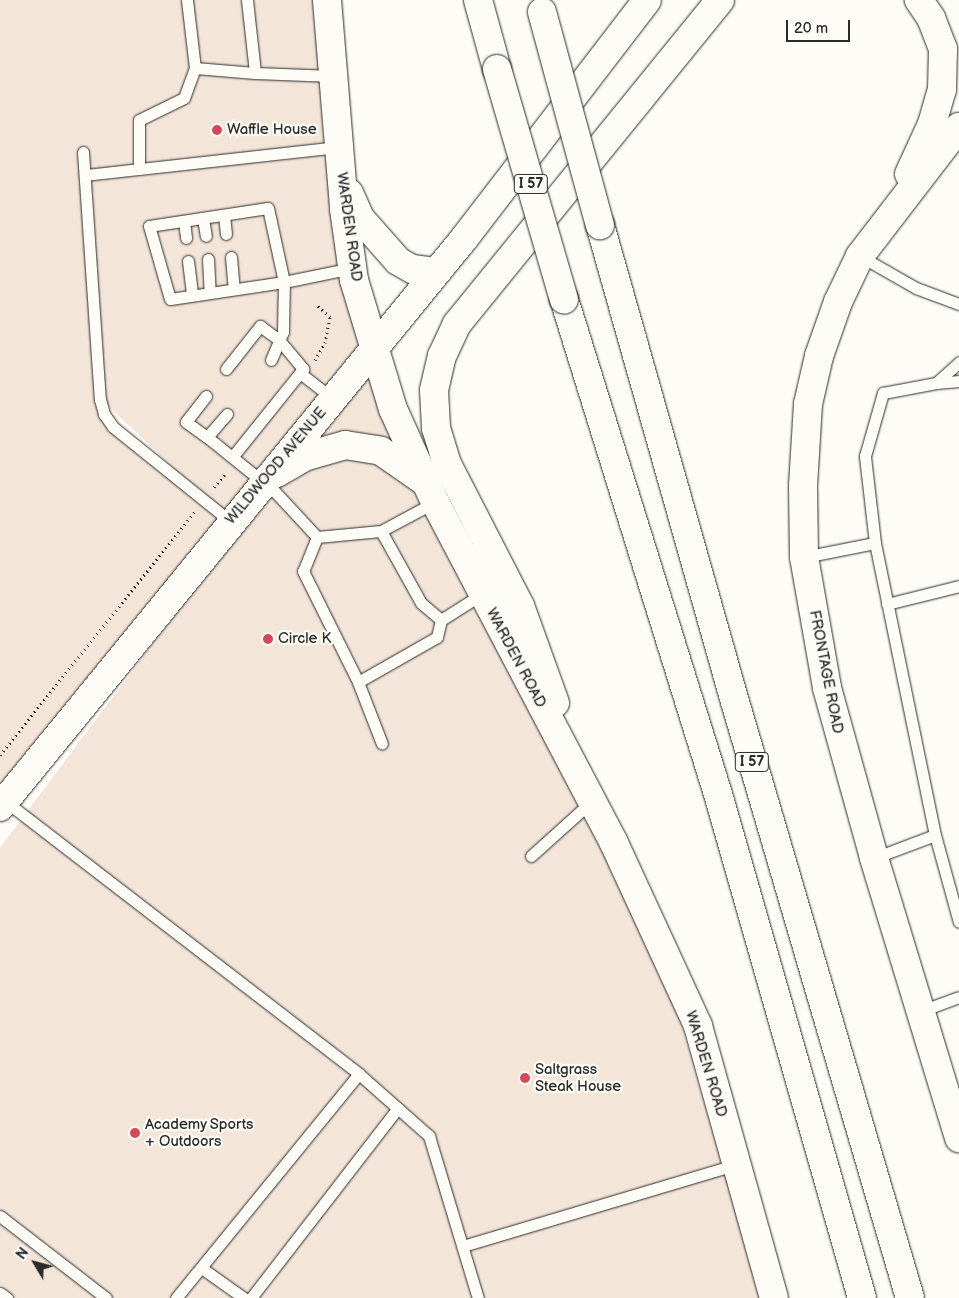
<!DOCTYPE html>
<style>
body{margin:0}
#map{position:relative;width:959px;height:1298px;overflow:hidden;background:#fdfcf7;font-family:"Balsamiq Sans",sans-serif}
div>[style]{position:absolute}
.built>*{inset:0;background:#f4e5d9}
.path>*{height:3px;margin-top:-1.5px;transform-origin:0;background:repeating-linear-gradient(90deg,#2b2b2b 0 1px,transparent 0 5px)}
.roads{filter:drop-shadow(0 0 1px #2b2b2b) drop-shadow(0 0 1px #2b2b2b)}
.lane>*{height:11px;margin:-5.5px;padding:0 5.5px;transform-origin:5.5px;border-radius:5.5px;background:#fdfcf7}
.secondary>*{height:28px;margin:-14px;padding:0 14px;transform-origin:14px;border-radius:14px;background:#fdfcf7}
.highway>*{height:28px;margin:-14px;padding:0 14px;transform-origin:14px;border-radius:14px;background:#fdfcf7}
.bridges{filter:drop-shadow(0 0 1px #2b2b2b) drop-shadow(0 0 1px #2b2b2b)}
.highway-bridge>*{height:28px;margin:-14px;padding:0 14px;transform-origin:14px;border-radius:14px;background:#fdfcf7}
.dots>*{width:14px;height:14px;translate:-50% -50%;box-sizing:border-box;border:2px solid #fdfcf7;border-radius:50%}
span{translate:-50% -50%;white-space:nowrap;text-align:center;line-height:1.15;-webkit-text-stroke:4.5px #fdfcf7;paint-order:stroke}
.shield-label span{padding:1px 4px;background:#fdfcf7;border:1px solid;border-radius:4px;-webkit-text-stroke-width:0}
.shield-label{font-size:14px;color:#2b2b2b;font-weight:700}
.poi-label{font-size:15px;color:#2b2b2b}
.left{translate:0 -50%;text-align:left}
.street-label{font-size:15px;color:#2b2b2b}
.north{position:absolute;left:10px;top:1238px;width:50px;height:50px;-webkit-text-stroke:4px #fdfcf7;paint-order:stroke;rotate:307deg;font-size:14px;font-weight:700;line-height:20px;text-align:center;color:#2b2b2b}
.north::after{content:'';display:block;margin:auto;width:18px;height:22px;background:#2b2b2b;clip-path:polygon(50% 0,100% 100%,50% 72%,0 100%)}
.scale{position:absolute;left:786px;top:20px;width:64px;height:22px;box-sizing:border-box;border:2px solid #2b2b2b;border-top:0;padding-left:6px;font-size:15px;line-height:18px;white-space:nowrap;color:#2b2b2b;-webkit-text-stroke:4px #fdfcf7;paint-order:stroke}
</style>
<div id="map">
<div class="built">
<i style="clip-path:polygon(evenodd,0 0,327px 0,375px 347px,650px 916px,761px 1298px,0 1298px,0 848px,366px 358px,0 807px,0 0,104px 402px,219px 511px,104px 414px,104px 402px)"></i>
</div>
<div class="path">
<i style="left:315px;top:360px;width:20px;rotate:-60deg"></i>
<i style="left:325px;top:343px;width:26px;rotate:-79deg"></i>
<i style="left:330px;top:317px;width:19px;rotate:-137deg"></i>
<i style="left:214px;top:487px;width:18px;rotate:-49deg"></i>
<i style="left:0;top:755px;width:312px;rotate:-51.3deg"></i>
</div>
<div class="roads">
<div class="lane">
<i style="left:187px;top:0;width:68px;rotate:83.3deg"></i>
<i style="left:195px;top:68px;width:60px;rotate:4.8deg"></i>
<i style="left:247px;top:0;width:73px;rotate:83.7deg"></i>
<i style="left:255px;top:73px;width:78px;rotate:2.2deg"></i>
<i style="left:83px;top:152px;width:248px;rotate:86.1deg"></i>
<i style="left:100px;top:399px;width:16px;rotate:75deg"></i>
<i style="left:104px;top:414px;width:16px;rotate:55deg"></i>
<i style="left:113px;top:427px;width:150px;rotate:38.8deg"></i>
<i style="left:139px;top:169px;width:49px;rotate:-90deg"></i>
<i style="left:139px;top:120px;width:50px;rotate:-26.1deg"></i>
<i style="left:184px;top:98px;width:32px;rotate:-70deg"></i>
<i style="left:85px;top:175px;width:256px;rotate:-6.3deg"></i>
<i style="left:224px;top:215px;width:19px;rotate:84deg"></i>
<i style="left:203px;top:218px;width:18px;rotate:81deg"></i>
<i style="left:184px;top:221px;width:17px;rotate:83deg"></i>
<i style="left:860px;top:256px;width:64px;rotate:29.7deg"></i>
<i style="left:916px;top:288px;width:46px;rotate:20.4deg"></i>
<i style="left:231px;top:257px;width:32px;rotate:85deg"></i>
<i style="left:208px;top:259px;width:34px;rotate:87deg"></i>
<i style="left:188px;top:261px;width:34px;rotate:83deg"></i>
<i style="left:271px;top:360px;width:30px;rotate:-67deg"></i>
<i style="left:283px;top:332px;width:50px;rotate:-88.9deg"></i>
<i style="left:284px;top:282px;width:115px;rotate:171.5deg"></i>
<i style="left:170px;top:299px;width:76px;rotate:-106deg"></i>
<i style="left:149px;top:226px;width:120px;rotate:-8.6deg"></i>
<i style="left:268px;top:208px;width:76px;rotate:77.8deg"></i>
<i style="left:284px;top:282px;width:69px;rotate:-11.6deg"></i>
<i style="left:226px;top:369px;width:55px;rotate:-51.7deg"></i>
<i style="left:260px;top:326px;width:24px;rotate:36deg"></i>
<i style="left:279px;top:340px;width:38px;rotate:50deg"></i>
<i style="left:303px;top:369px;width:112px;rotate:128.8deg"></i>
<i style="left:300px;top:373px;width:41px;rotate:38deg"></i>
<i style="left:936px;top:383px;width:23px;rotate:-5deg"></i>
<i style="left:206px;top:396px;width:33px;rotate:128deg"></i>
<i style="left:186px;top:422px;width:26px;rotate:36deg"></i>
<i style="left:227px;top:414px;width:30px;rotate:131deg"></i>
<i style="left:207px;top:437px;width:72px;rotate:38.8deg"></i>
<i style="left:265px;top:481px;width:76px;rotate:47.1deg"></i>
<i style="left:317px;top:537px;width:37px;rotate:112deg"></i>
<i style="left:303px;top:571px;width:124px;rotate:63.6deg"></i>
<i style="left:358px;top:682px;width:66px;rotate:68.8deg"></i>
<i style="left:381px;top:531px;width:82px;rotate:60.9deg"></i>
<i style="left:421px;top:603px;width:26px;rotate:40deg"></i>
<i style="left:441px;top:620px;width:49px;rotate:-32.4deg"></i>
<i style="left:317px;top:537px;width:64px;rotate:-5.4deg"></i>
<i style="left:381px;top:531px;width:61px;rotate:-28.2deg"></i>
<i style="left:875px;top:543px;width:88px;rotate:-96.6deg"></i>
<i style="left:865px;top:456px;width:66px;rotate:-74.1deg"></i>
<i style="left:883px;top:393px;width:54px;rotate:-10.7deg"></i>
<i style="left:936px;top:383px;width:31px;rotate:-42deg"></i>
<i style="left:804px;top:557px;width:72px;rotate:-11.2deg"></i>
<i style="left:875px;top:543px;width:298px;rotate:78.4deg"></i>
<i style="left:935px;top:835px;width:65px;rotate:159.3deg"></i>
<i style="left:887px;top:604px;width:74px;rotate:-14deg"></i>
<i style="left:358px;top:682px;width:91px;rotate:-29.7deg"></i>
<i style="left:437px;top:637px;width:17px;rotate:-77deg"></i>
<i style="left:5px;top:801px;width:447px;rotate:37.6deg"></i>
<i style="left:359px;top:1074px;width:94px;rotate:41.5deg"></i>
<i style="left:429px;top:1136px;width:169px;rotate:73.2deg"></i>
<i style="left:935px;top:835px;width:90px;rotate:74.6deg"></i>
<i style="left:531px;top:856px;width:82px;rotate:-42deg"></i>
<i style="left:921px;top:1011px;width:40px;rotate:-20.2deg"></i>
<i style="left:0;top:1216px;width:134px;rotate:37.7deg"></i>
<i style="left:463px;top:1246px;width:284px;rotate:-16.6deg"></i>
<i style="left:203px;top:1269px;width:50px;rotate:35.3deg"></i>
<i style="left:0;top:1293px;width:9px;rotate:36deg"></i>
<i style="left:176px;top:1298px;width:289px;rotate:-50.8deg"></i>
<i style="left:251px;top:1298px;width:240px;rotate:-52.3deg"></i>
</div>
<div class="secondary">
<i style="left:327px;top:0;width:210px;rotate:85.3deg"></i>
<i style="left:344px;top:209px;width:72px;rotate:82deg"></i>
<i style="left:354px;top:280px;width:135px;rotate:73.2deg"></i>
<i style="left:393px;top:409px;width:102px;rotate:65.7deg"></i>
<i style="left:435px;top:502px;width:385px;rotate:62.3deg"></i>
<i style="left:614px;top:843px;width:201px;rotate:65.3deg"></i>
<i style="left:698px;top:1026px;width:282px;rotate:74.4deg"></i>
<i style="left:959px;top:127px;width:163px;rotate:127.5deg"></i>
<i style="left:860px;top:256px;width:51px;rotate:115.6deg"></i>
<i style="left:838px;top:302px;width:57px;rotate:109.4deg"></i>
<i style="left:819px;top:356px;width:49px;rotate:102.9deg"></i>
<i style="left:808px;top:404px;width:82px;rotate:93.5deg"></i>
<i style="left:803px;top:486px;width:71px;rotate:89.2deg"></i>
<i style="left:804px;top:557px;width:133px;rotate:80deg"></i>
<i style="left:827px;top:688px;width:176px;rotate:74.5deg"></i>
<i style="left:874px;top:858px;width:293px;rotate:73.1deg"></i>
<i style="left:909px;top:174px;width:55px;rotate:-65.3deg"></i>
<i style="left:932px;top:124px;width:35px;rotate:-74deg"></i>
<i style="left:942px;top:90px;width:41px;rotate:-88.6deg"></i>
<i style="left:943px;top:49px;width:33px;rotate:-111deg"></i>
<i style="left:931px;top:18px;width:22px;rotate:-124deg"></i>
<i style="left:349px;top:193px;width:27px;rotate:66deg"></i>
<i style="left:360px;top:218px;width:57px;rotate:48.5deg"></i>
<i style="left:398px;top:261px;width:16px;rotate:30deg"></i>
<i style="left:412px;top:269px;width:24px;rotate:7deg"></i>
<i style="left:277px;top:473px;width:34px;rotate:-30deg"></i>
<i style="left:307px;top:456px;width:40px;rotate:-16deg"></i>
<i style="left:345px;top:445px;width:36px;rotate:9deg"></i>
<i style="left:381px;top:451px;width:52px;rotate:34.9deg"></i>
<i style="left:555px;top:703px;width:103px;rotate:-109.8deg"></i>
<i style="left:520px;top:606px;width:160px;rotate:-117.2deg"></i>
<i style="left:447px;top:464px;width:38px;rotate:-107deg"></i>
<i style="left:436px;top:428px;width:38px;rotate:-93deg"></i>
<i style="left:434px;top:390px;width:35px;rotate:-77deg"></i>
<i style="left:442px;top:356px;width:35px;rotate:-65deg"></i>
<i style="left:457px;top:324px;width:417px;rotate:-50.9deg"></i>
<i style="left:0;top:807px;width:732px;rotate:-50.77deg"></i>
<i style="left:463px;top:240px;width:302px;rotate:-52.5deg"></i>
</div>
<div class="highway">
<i style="left:478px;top:0;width:72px;rotate:74.6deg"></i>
<i style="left:600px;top:225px;width:488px;rotate:74.2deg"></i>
<i style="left:733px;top:695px;width:628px;rotate:73.64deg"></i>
<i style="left:564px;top:299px;width:518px;rotate:72.72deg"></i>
<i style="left:718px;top:794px;width:524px;rotate:74.05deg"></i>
</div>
</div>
<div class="bridges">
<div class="highway-bridge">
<i style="left:542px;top:12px;width:221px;rotate:74.8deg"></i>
<i style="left:497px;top:69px;width:240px;rotate:73.8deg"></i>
</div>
</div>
<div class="dots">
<i style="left:217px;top:130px;background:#d1495b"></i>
<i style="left:268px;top:639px;background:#d1495b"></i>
<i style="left:525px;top:1078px;background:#d1495b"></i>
<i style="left:135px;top:1133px;background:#d1495b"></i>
</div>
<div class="shield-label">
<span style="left:531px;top:184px">I 57</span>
<span style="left:752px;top:762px">I 57</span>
</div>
<div class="poi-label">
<span class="left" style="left:227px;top:130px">Waffle House</span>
<span class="left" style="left:278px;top:639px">Circle K</span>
<span class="left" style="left:535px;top:1078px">Saltgrass<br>Steak House</span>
<span class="left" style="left:145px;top:1133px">Academy Sports<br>+ Outdoors</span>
</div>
<div class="street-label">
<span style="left:349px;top:227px;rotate:82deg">WARDEN ROAD</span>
<span style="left:276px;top:466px;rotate:-50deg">WILDWOOD AVENUE</span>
<span style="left:516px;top:658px;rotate:62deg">WARDEN ROAD</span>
<span style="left:826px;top:672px;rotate:79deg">FRONTAGE ROAD</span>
<span style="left:706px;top:1064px;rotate:73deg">WARDEN ROAD</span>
</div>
<div class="north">N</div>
<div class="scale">20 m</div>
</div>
